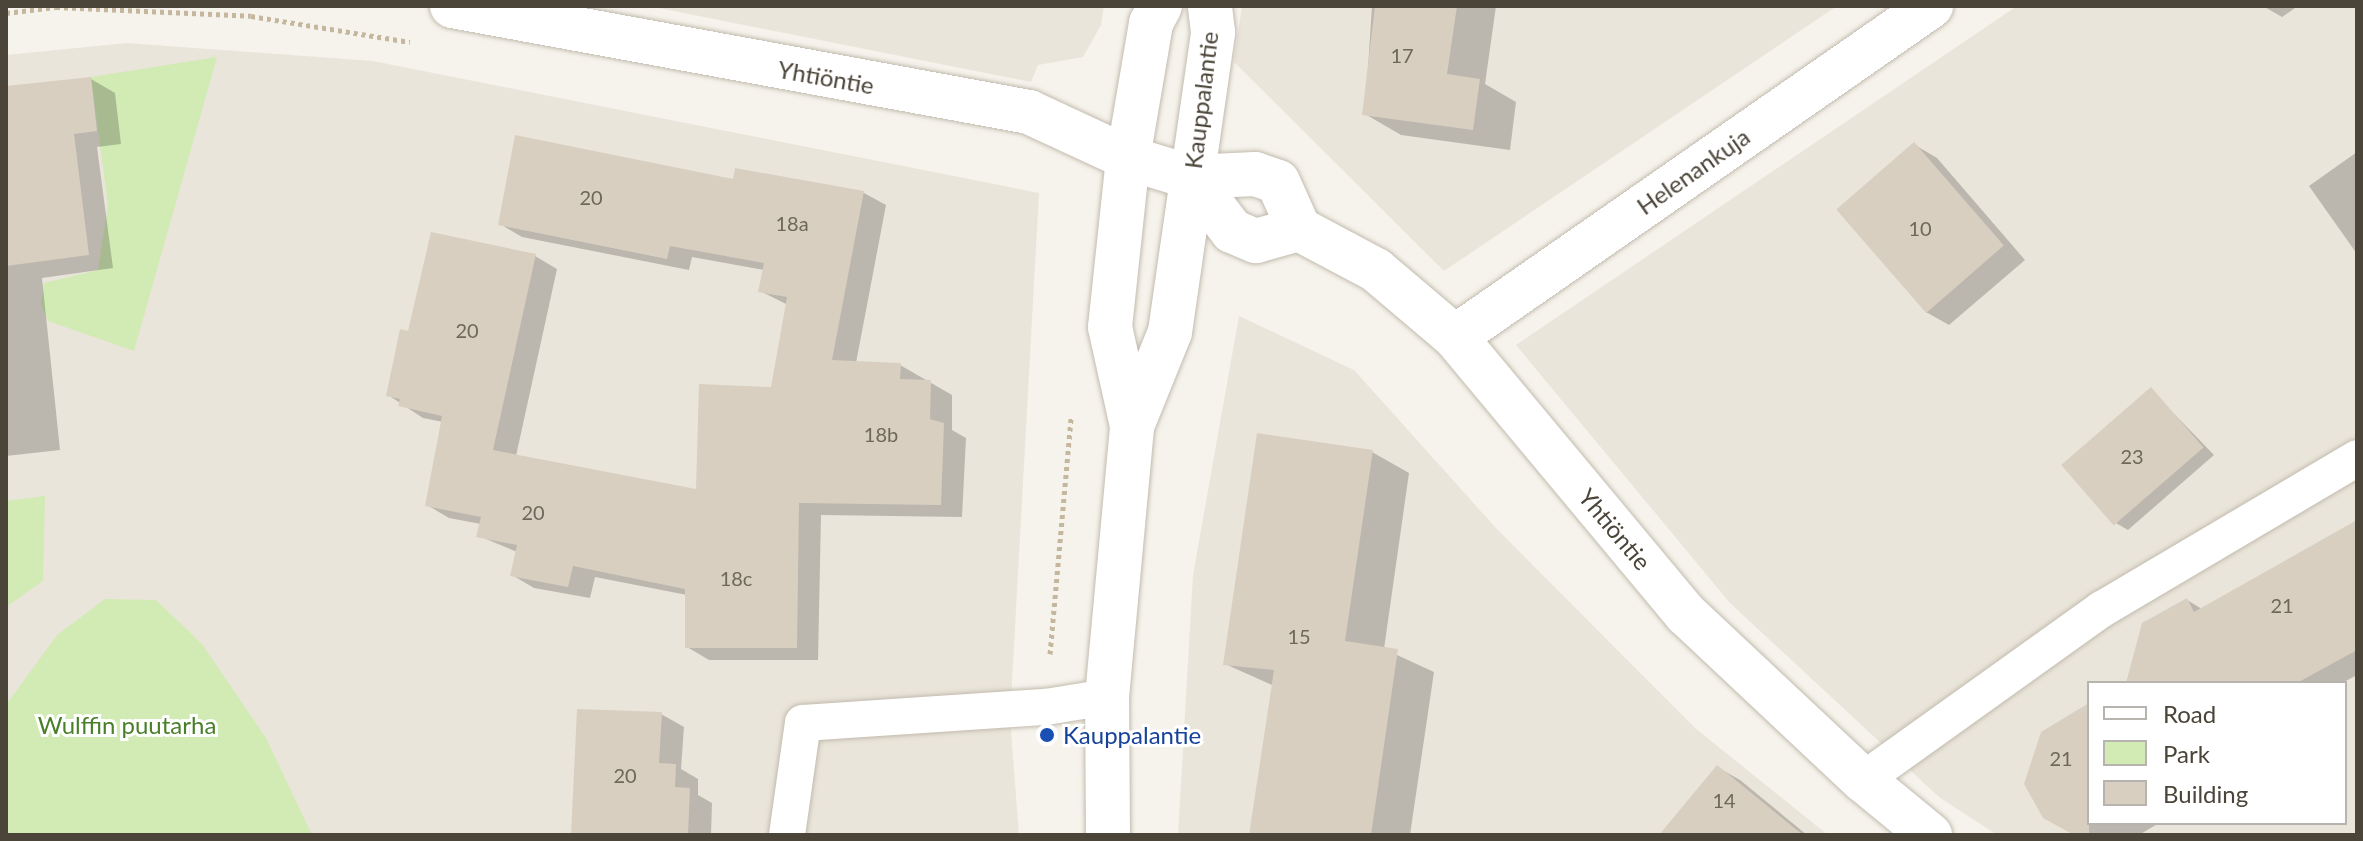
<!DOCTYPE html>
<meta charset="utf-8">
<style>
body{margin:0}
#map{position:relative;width:2363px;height:841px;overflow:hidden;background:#f6f3ec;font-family:Lato,sans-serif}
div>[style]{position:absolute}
.residential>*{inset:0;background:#eae5da}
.green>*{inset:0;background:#d2eab4}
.shadow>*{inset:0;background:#0003}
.building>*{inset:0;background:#d8cfc1;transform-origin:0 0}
.path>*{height:5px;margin-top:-2.5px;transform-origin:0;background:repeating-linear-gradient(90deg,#c4b79e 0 4px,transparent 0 8px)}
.roads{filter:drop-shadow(0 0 2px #c2bbae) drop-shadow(0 0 2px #c2bbae)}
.service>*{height:36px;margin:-18px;padding:0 18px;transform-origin:18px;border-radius:18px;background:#fff}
.minor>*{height:44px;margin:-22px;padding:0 22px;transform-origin:22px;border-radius:22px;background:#fff}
.tertiary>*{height:44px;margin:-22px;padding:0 22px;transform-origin:22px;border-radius:22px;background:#fff}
.dots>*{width:22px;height:22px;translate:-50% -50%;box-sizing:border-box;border:4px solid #fff;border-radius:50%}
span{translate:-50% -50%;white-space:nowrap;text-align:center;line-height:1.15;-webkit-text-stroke:6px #fff;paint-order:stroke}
.number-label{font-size:20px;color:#6e675b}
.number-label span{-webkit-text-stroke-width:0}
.street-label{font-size:24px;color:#4b4439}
.park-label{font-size:24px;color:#4a7f29}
.transit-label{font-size:24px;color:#164399}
.left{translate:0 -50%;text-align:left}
.frame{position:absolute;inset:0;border:8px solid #4b4439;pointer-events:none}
.legend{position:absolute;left:2087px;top:681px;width:260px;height:144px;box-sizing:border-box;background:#fff;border:2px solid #b7b4b0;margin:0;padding:10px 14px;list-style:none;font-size:24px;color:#4b4439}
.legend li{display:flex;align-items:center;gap:16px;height:40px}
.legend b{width:40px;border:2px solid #b7b4b0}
</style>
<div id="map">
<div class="residential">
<i style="clip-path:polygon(649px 6px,1104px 6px,1101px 25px,1083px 57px,1038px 65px,1031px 82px)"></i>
<i style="clip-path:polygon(1242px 6px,1837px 6px,1444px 271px,1234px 62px)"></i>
<i style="clip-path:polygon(evenodd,2017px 6px,2357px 6px,2357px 835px,1997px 835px,1939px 797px,1730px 603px,1516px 345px,2017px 6px,2089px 683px,2345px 683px,2345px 823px,2089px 823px,2089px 683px)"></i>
<i style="clip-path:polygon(127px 43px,373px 61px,1039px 193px,1010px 718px,1019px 835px,6px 835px,6px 55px)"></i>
<i style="clip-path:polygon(1239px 316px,1354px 370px,1496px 528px,1695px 728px,1828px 835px,1178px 835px,1193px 575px)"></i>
</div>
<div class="green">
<i style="clip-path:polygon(217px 57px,134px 351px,48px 321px,41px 304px,44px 283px,98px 270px,108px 205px,91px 77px)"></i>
<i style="clip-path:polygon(45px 496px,43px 581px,6px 607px,6px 501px)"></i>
<i style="clip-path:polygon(105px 599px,156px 600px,202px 644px,266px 738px,312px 835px,6px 835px,6px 705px,57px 635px)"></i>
</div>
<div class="shadow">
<i style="clip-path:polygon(1372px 6px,1496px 6px,1485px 84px,1516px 102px,1510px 150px,1401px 135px,1365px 114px)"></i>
<i style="clip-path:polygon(2263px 6px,2298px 6px,2282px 17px)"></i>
<i style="clip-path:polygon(91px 79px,115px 93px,121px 144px,97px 147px,113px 268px,42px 278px,60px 450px,6px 456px,6px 88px)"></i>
<i style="clip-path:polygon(1915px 145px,1937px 158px,2025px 260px,1949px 325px,1926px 312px)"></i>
<i style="clip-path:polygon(2357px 152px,2357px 254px,2309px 186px)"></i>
<i style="clip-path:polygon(735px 181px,864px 193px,886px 205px,856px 363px,900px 365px,952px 395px,952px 430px,966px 438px,962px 517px,821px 515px,818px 660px,709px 660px,687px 647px,687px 595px,595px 577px,590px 598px,534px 588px,512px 575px,517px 552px,479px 536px,481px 524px,449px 518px,427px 505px,443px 422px,423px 418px,388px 395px,410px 333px,535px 256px,557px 269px,516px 456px,697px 491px,773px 389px,788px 305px,760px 291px,764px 270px,692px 257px,689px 270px,522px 237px,500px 224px)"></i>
<i style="clip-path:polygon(2151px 390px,2214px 455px,2128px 530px,2116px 523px)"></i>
<i style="clip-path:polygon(1372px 452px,1409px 473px,1384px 649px,1434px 672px,1410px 835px,1251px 835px,1274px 686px,1225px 664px)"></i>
<i style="clip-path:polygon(2357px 523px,2357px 675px,2342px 683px,2127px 683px,2187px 600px,2202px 609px)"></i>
<i style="clip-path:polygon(2089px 705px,2089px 823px,2159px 823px,2139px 835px,2077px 835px)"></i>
<i style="clip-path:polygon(661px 714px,684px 727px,681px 769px,698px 779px,698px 795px,712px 803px,711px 835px,573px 835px)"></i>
<i style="clip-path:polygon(1717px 767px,1740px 780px,1807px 835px,1661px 835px)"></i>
</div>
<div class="building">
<i style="clip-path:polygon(1375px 6px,1457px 6px,1447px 74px,1480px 79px,1473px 130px,1362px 115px)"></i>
<i style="clip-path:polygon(91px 77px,97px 131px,74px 134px,89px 255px,6px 266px,6px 86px)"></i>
<i style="clip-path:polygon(515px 135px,733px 179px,735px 168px,864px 191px,832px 360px,901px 363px,900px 379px,931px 380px,930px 419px,944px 423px,941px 505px,799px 503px,797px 648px,685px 648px,685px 589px,573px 566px,568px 587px,510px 576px,517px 545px,476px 537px,481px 517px,425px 506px,442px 416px,398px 406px,400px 399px,386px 396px,400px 329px,408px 331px,431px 232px,536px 254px,493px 450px,696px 489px,699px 384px,771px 387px,787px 297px,758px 292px,764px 263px,670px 246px,667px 259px,498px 225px)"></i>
<i style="left:1914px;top:142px;width:137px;height:103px;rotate:49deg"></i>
<i style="left:2151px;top:387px;width:80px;height:119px;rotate:49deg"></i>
<i style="clip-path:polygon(1257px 433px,1373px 450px,1345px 641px,1398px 649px,1371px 835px,1249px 835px,1274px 670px,1223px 665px)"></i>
<i style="clip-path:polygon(2357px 520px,2357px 650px,2297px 683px,2126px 683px,2142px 623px,2187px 598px,2194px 612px)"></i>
<i style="clip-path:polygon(2089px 703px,2089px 835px,2074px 835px,2043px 818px,2024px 784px,2041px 732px)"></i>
<i style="clip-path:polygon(577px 709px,662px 712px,659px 763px,676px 764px,675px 787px,690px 788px,688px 835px,571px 835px)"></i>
<i style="clip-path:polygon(1717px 765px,1803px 835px,1659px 835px)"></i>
</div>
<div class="path">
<i style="left:6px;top:13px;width:50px;rotate:-6.8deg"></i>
<i style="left:56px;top:7px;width:195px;rotate:2.6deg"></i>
<i style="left:251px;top:16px;width:161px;rotate:9.3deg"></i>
<i style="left:1050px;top:654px;width:238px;rotate:-84.9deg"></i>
</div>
<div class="roads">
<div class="service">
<i style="left:1863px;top:780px;width:294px;rotate:-35.6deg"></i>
<i style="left:2102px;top:609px;width:296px;rotate:-30.6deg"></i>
<i style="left:787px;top:835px;width:113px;rotate:-81.9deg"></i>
<i style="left:803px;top:723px;width:244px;rotate:-3.8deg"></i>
<i style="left:1046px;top:707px;width:62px;rotate:-9.3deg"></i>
</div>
<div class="minor">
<i style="left:452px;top:6px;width:587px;rotate:10.41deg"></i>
<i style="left:1029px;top:112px;width:109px;rotate:24.9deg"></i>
<i style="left:1128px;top:158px;width:66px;rotate:16.8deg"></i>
<i style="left:1455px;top:337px;width:580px;rotate:-34.81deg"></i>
</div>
<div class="tertiary">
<i style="left:1191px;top:177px;width:64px;rotate:-2.7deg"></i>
<i style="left:1255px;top:174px;width:24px;rotate:19deg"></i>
<i style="left:1278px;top:182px;width:51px;rotate:65.9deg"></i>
<i style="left:1299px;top:229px;width:87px;rotate:28deg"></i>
<i style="left:1376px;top:270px;width:104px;rotate:40.3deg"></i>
<i style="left:1455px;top:337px;width:361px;rotate:50.2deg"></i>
<i style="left:1686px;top:614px;width:243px;rotate:43.2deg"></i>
<i style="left:1863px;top:780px;width:87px;rotate:39.4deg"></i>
<i style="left:1191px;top:177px;width:68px;rotate:52.8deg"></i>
<i style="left:1232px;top:231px;width:26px;rotate:23deg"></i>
<i style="left:1256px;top:241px;width:45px;rotate:-15.6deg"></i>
<i style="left:1132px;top:426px;width:101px;rotate:-102.5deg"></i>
<i style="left:1110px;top:327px;width:170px;rotate:-83.9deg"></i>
<i style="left:1128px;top:158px;width:137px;rotate:-80.3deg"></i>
<i style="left:1151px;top:23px;width:19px;rotate:-62deg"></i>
<i style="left:1108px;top:835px;width:138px;rotate:-90.4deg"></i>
<i style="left:1107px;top:697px;width:272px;rotate:-84.7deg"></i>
<i style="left:1132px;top:426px;width:101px;rotate:-68deg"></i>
<i style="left:1170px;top:332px;width:303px;rotate:-81.8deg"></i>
<i style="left:1213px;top:32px;width:26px;rotate:-97deg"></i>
</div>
</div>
<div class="dots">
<i style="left:1047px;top:735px;background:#1a4fb4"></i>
</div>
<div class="number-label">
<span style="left:1402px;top:55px">17</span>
<span style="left:591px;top:197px">20</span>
<span style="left:792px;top:223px">18a</span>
<span style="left:1920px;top:228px">10</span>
<span style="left:467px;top:330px">20</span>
<span style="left:881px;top:434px">18b</span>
<span style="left:2132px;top:456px">23</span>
<span style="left:533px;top:512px">20</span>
<span style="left:736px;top:578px">18c</span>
<span style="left:2282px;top:605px">21</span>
<span style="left:1299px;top:636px">15</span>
<span style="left:2061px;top:758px">21</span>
<span style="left:625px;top:775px">20</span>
<span style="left:1724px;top:800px">14</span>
</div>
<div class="street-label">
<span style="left:826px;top:77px;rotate:10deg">Yhtiöntie</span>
<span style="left:1201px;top:100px;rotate:-83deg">Kauppalantie</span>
<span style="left:1693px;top:171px;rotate:-35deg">Helenankuja</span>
<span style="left:1615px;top:529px;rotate:50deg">Yhtiöntie</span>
</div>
<div class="park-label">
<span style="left:127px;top:725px">Wulffin puutarha</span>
</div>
<div class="transit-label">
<span class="left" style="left:1063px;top:735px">Kauppalantie</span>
</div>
<div class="frame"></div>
<ul class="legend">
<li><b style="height:10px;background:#fff"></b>Road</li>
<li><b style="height:22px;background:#d2eab4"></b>Park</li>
<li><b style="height:22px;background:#d8cfc1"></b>Building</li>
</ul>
</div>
